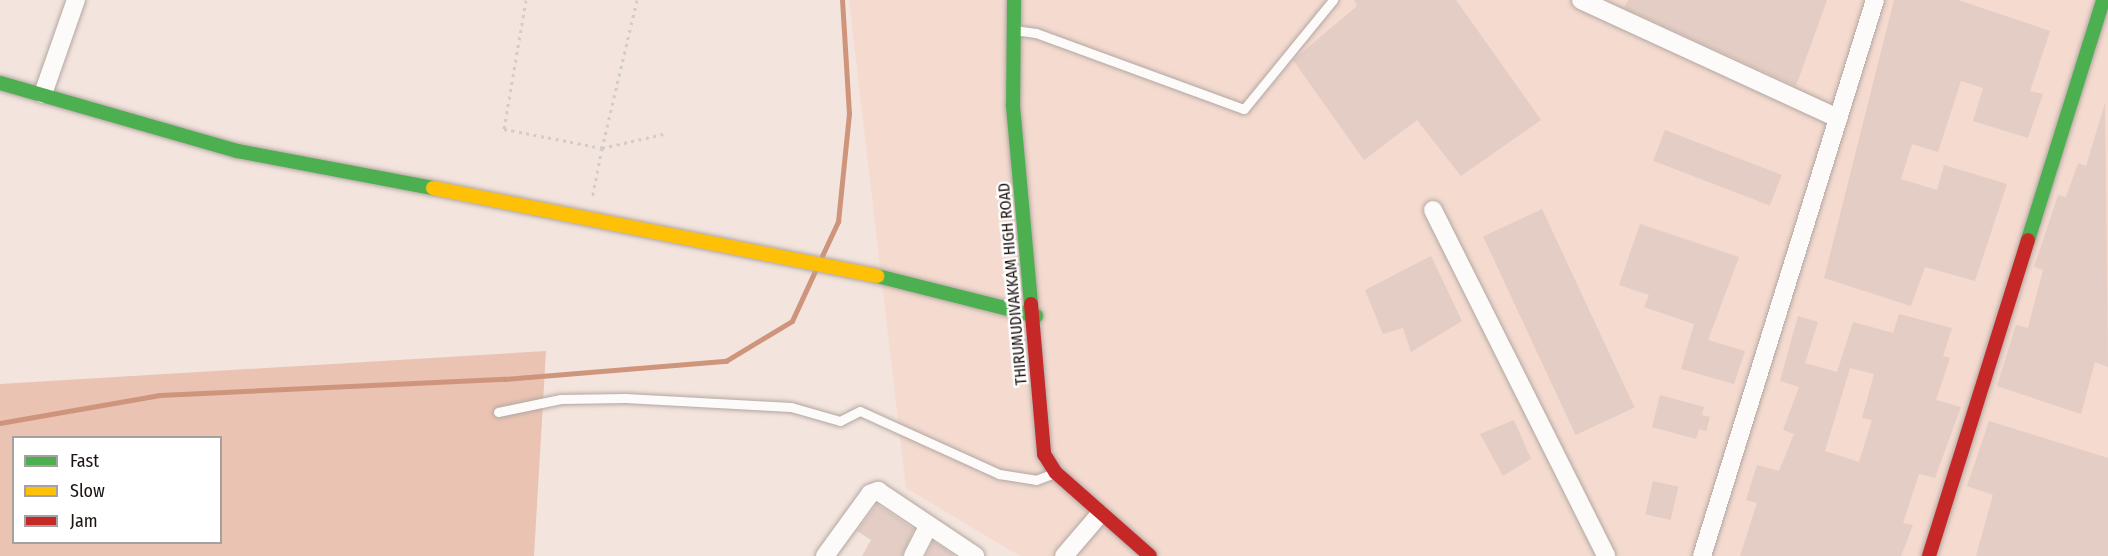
<!DOCTYPE html>
<style>
body{margin:0}
#map{position:relative;width:2108px;height:556px;overflow:hidden;background:#f3e4dd;font-family:"Fira Sans Condensed",sans-serif}
div>[style]{position:absolute}
.built>*{inset:0;background:#f4dacf}
.green>*{inset:0;background:#eac3b3}
.stream>*{height:4.5px;margin:-2.25px;padding:0 2.25px;transform-origin:2.25px;border-radius:2.25px;background:#ce957c}
.building>*{inset:0;background:#e4cdc4;transform-origin:0 0}
.path>*{height:3px;margin-top:-1.5px;transform-origin:0;background:repeating-linear-gradient(90deg,#d2cdcb 0 3px,transparent 0 7.5px)}
.roads{filter:drop-shadow(0 0 2px #b2a7a2) drop-shadow(0 0 2px #b2a7a2)}
.lane>*{height:9px;margin:-4.5px;padding:0 4.5px;transform-origin:4.5px;border-radius:4.5px;background:#fdfbfa}
.street>*{height:18px;margin:-9px;padding:0 9px;transform-origin:9px;border-radius:9px;background:#fdfbfa}
.fast>*{height:14px;margin:-7px;padding:0 7px;transform-origin:7px;border-radius:7px;background:#4caf50}
.slow>*{height:14px;margin:-7px;padding:0 7px;transform-origin:7px;border-radius:7px;background:#ffc107}
.jam>*{height:14px;margin:-7px;padding:0 7px;transform-origin:7px;border-radius:7px;background:#c62828}
span{translate:-50% -50%;white-space:nowrap;text-align:center;line-height:1.15;-webkit-text-stroke:4.5px #fff;paint-order:stroke}
.street-label{font-size:16px;color:#1b130f}
.legend{position:absolute;left:12px;top:436px;width:210px;height:108px;box-sizing:border-box;background:#fff;border:2px solid #a4a19f;margin:0;padding:8px 10px;list-style:none;font-size:18px;color:#1b130f}
.legend li{display:flex;align-items:center;gap:12px;height:30px}
.legend b{width:30px;border:2px solid #a4a19f}
</style>
<div id="map">
<div class="built">
<i style="clip-path:polygon(849px 0,2108px 0,2108px 556px,1020px 556px,906px 488px)"></i>
</div>
<div class="green">
<i style="clip-path:polygon(evenodd,546px 351px,534px 556px,0 556px,0 384px,546px 351px,14px 438px,220px 438px,220px 542px,14px 542px,14px 438px)"></i>
</div>
<div class="stream">
<i style="left:822px;top:256px;width:38px;rotate:-65deg"></i>
<i style="left:838px;top:222px;width:109px;rotate:-84.2deg"></i>
<i style="left:849px;top:114px;width:114px;rotate:-93.5deg"></i>
<i style="left:0;top:423px;width:162px;rotate:-9.9deg"></i>
<i style="left:160px;top:395px;width:345px;rotate:-2.7deg"></i>
<i style="left:505px;top:379px;width:222px;rotate:-4.7deg"></i>
<i style="left:726px;top:361px;width:77px;rotate:-31.2deg"></i>
<i style="left:792px;top:321px;width:57px;rotate:-65.2deg"></i>
</div>
<div class="building">
<i style="clip-path:polygon(1354px 0,1456px 0,1541px 120px,1461px 176px,1417px 120px,1364px 160px,1293px 60px,1357px 6px)"></i>
<i style="clip-path:polygon(1628px 0,1827px 0,1796px 86px,1624px 8px)"></i>
<i style="clip-path:polygon(1894px 0,1958px 0,2050px 31px,2030px 91px,2043px 94px,2028px 138px,1973px 121px,1983px 88px,1961px 81px,1938px 152px,1912px 144px,1901px 179px,1937px 190px,1944px 165px,2007px 184px,1975px 281px,1925px 267px,1911px 306px,1824px 278px)"></i>
<i style="clip-path:polygon(2105px 103px,2108px 367px,2095px 362px,2081px 414px,1997px 386px,2016px 325px,2028px 328px,2043px 270px,2034px 267px,2058px 195px,2066px 197px,2078px 163px,2086px 166px)"></i>
<i style="left:1665px;top:130px;width:125px;height:33px;rotate:21deg"></i>
<i style="left:1542px;top:209px;width:219px;height:65px;rotate:65deg"></i>
<i style="clip-path:polygon(1640px 224px,1739px 257px,1708px 340px,1745px 351px,1734px 384px,1681px 369px,1694px 324px,1644px 307px,1649px 295px,1619px 285px)"></i>
<i style="clip-path:polygon(1431px 256px,1462px 321px,1411px 352px,1403px 328px,1383px 334px,1365px 290px)"></i>
<i style="clip-path:polygon(evenodd,1899px 314px,1952px 328px,1943px 356px,1950px 358px,1936px 400px,1961px 407px,1935px 478px,1919px 474px,1903px 523px,1913px 525px,1901px 556px,1740px 556px,1757px 503px,1746px 500px,1757px 465px,1779px 471px,1794px 434px,1783px 430px,1799px 387px,1780px 381px,1798px 316px,1818px 322px,1805px 363px,1837px 372px,1853px 322px,1893px 333px,1899px 314px,1850px 368px,1874px 374px,1862px 418px,1872px 420px,1859px 462px,1825px 451px,1850px 368px)"></i>
<i style="clip-path:polygon(1660px 395px,1704px 407px,1702px 415px,1710px 417px,1706px 431px,1699px 429px,1696px 439px,1652px 427px)"></i>
<i style="clip-path:polygon(1514px 420px,1531px 459px,1503px 476px,1480px 434px)"></i>
<i style="clip-path:polygon(1989px 421px,2108px 458px,2108px 556px,1976px 556px,1993px 495px,1967px 486px)"></i>
<i style="left:1653px;top:481px;width:26px;height:34px;rotate:13deg"></i>
<i style="clip-path:polygon(877px 504px,914px 529px,902px 556px,862px 556px,871px 540px,857px 531px)"></i>
<i style="clip-path:polygon(933px 541px,955px 556px,926px 556px)"></i>
</div>
<div class="path">
<i style="left:526px;top:0;width:131px;rotate:99.7deg"></i>
<i style="left:504px;top:129px;width:100px;rotate:11deg"></i>
<i style="left:602px;top:148px;width:52px;rotate:101.1deg"></i>
<i style="left:637px;top:0;width:152px;rotate:103.3deg"></i>
<i style="left:602px;top:148px;width:63px;rotate:-12.9deg"></i>
</div>
<div class="roads">
<div class="lane">
<i style="left:1014px;top:30px;width:22px;rotate:8deg"></i>
<i style="left:1036px;top:33px;width:221px;rotate:20.1deg"></i>
<i style="left:1244px;top:109px;width:141px;rotate:-50.8deg"></i>
<i style="left:498px;top:412px;width:64px;rotate:-11.7deg"></i>
<i style="left:561px;top:399px;width:64px;rotate:-0.9deg"></i>
<i style="left:625px;top:398px;width:166px;rotate:3.1deg"></i>
<i style="left:791px;top:407px;width:51px;rotate:15.9deg"></i>
<i style="left:840px;top:421px;width:22px;rotate:-27deg"></i>
<i style="left:860px;top:411px;width:153px;rotate:24.4deg"></i>
<i style="left:999px;top:474px;width:37px;rotate:9deg"></i>
<i style="left:1036px;top:480px;width:19px;rotate:-21deg"></i>
</div>
<div class="street">
<i style="left:1581px;top:0;width:283px;rotate:24.7deg"></i>
<i style="left:43px;top:94px;width:100px;rotate:-70.7deg"></i>
<i style="left:1433px;top:210px;width:387px;rotate:63.4deg"></i>
<i style="left:825px;top:556px;width:77px;rotate:-54deg"></i>
<i style="left:870px;top:494px;width:9px;rotate:-21deg"></i>
<i style="left:878px;top:491px;width:117px;rotate:33.8deg"></i>
<i style="left:913px;top:556px;width:34px;rotate:-63deg"></i>
<i style="left:1064px;top:556px;width:55px;rotate:-49.4deg"></i>
<i style="left:1702px;top:556px;width:582px;rotate:-72.72deg"></i>
</div>
<div class="fast">
<i style="left:1014px;top:0;width:106px;rotate:90.5deg"></i>
<i style="left:1013px;top:106px;width:199px;rotate:84.8deg"></i>
<i style="left:0;top:83px;width:247px;rotate:16deg"></i>
<i style="left:237px;top:151px;width:199px;rotate:10.7deg"></i>
<i style="left:2028px;top:240px;width:251px;rotate:-72.6deg"></i>
<i style="left:877px;top:276px;width:164px;rotate:14.1deg"></i>
</div>
<div class="slow">
<i style="left:433px;top:188px;width:453px;rotate:11.2deg"></i>
</div>
<div class="jam">
<i style="left:1031px;top:304px;width:151px;rotate:85deg"></i>
<i style="left:1044px;top:454px;width:22px;rotate:58deg"></i>
<i style="left:1056px;top:473px;width:125px;rotate:41.4deg"></i>
<i style="left:1929px;top:556px;width:331px;rotate:-72.6deg"></i>
</div>
</div>
<div class="street-label">
<span style="left:1013px;top:284px;rotate:-95deg">THIRUMUDIVAKKAM HIGH ROAD</span>
</div>
<ul class="legend">
<li><b style="height:8px;background:#4caf50"></b>Fast</li>
<li><b style="height:8px;background:#ffc107"></b>Slow</li>
<li><b style="height:8px;background:#c62828"></b>Jam</li>
</ul>
</div>
